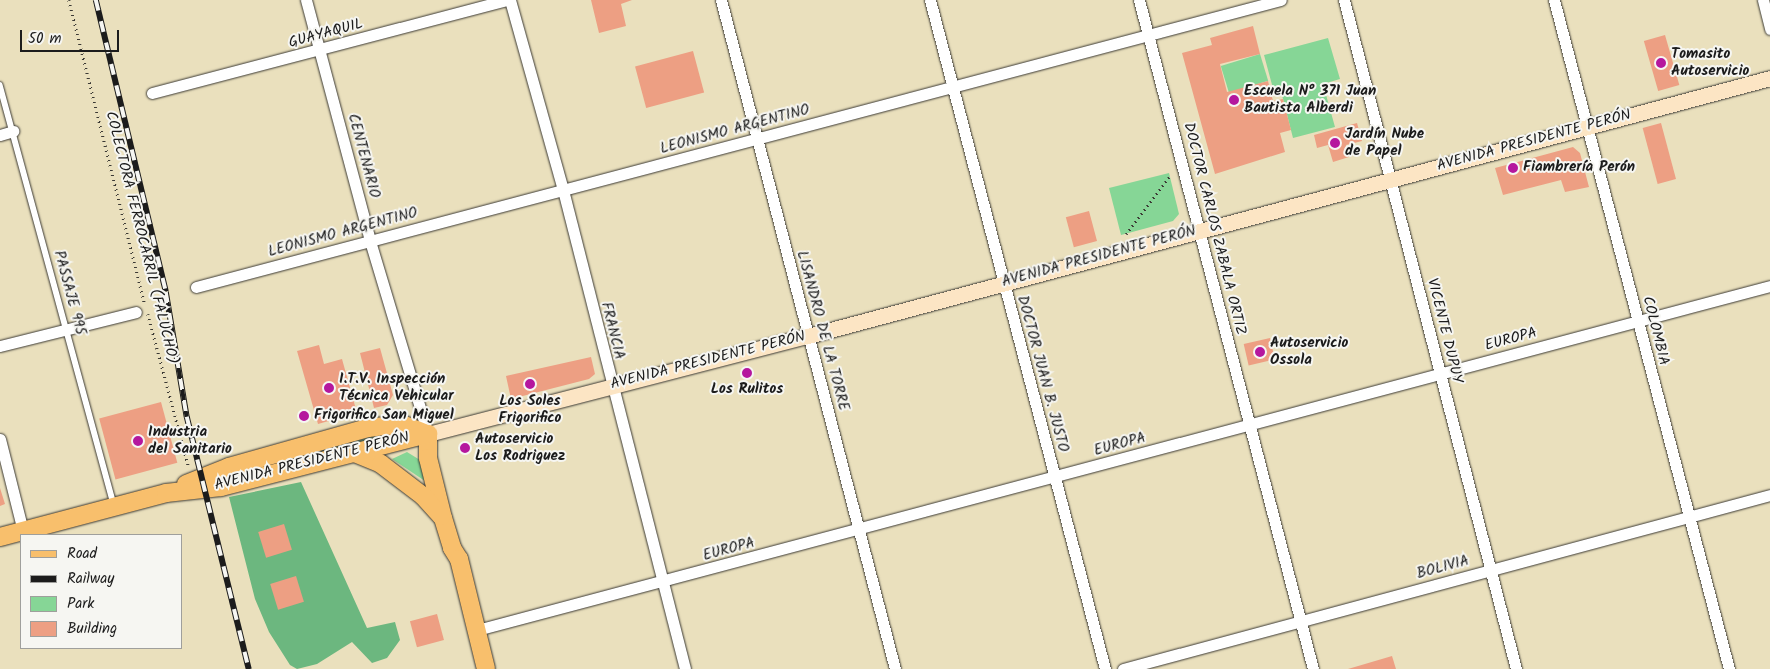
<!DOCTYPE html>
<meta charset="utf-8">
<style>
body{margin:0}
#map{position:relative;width:1770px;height:669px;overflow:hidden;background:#eae0bd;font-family:Kalam,sans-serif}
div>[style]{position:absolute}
.green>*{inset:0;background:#86d696;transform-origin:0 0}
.forest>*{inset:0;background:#6cb77f}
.building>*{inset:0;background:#ed9f83;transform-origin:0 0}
.path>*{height:2.5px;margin-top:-1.25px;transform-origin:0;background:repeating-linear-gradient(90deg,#3b3934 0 1px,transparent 0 5px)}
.roads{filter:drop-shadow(0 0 1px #3b3934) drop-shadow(0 0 1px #3b3934)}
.lane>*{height:5.5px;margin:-2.75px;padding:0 2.75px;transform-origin:2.75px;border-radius:2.75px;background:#fff}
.street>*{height:11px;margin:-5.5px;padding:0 5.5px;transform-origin:5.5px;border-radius:5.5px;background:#fff}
.secondary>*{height:15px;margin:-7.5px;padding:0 7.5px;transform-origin:7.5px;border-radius:7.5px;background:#fce5c4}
.primary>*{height:18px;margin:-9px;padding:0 9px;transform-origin:9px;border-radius:9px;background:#f8bf6c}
.rail>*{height:5.5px;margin-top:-2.75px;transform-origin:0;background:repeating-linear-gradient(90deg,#f6f6f2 0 11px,#1c1c1c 0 22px);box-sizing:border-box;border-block:1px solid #1c1c1c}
.dots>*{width:14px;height:14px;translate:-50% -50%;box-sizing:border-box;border:2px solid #f6f6f2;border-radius:50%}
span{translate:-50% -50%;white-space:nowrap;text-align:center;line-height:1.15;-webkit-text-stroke:4px #f6f6f2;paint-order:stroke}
.street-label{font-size:15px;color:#1c1c1c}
.poi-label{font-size:15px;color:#1c1c1c;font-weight:700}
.left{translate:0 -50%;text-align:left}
.legend{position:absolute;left:20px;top:534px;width:162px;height:115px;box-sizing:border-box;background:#f6f6f2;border:1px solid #9f9f9c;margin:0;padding:6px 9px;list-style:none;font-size:15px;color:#1c1c1c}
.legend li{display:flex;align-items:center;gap:10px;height:25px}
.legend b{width:25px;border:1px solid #9f9f9c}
.scale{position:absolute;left:20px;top:30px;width:99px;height:22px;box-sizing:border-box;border:2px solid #1c1c1c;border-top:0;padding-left:6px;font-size:15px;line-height:18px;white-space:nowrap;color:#1c1c1c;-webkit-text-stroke:4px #f6f6f2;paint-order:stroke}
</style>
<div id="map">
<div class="green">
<i style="clip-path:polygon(1328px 38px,1340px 79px,1323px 84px,1335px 127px,1293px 138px,1282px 95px,1275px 96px,1264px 55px)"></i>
<i style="left:1260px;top:54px;width:28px;height:41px;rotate:73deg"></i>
<i style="clip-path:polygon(1169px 173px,1179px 214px,1173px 221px,1121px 235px,1109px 188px)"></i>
<i style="left:384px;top:434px;width:4px;height:159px;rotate:76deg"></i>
<i style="clip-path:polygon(407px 452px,420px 460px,425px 481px,392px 459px)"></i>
</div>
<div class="forest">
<i style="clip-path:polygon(301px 482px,367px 628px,395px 622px,400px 640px,387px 658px,372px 663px,352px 642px,317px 664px,297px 669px,290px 665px,269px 632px,255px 599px,229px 497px)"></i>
</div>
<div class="building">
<i style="clip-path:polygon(591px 0,632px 0,621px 4px,626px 26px,599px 33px)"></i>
<i style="clip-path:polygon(1253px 26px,1260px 54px,1220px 64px,1227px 92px,1268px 81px,1273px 101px,1283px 99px,1291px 130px,1280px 133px,1285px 152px,1215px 174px,1182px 53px,1212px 45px,1210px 38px)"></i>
<i style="left:1665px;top:35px;width:52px;height:22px;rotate:74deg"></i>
<i style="left:693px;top:51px;width:43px;height:60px;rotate:75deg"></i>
<i style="clip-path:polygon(1357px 123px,1362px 141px,1346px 145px,1349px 157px,1333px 162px,1328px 145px,1317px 148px,1314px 135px)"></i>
<i style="left:1661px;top:123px;width:58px;height:19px;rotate:75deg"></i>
<i style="clip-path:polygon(1573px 147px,1580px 153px,1589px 187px,1565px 192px,1561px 180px,1503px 195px,1495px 168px)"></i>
<i style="left:1089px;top:211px;width:31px;height:24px;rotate:75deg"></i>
<i style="left:1270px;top:338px;width:22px;height:27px;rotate:77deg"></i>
<i style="clip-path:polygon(319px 345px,324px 364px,342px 359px,357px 413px,318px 424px,297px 351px)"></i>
<i style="clip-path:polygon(380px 348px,393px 395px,387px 405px,374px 408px,360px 353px)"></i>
<i style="clip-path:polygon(591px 357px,595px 374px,589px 379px,511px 399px,506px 376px)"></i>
<i style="left:161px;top:402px;width:63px;height:64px;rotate:75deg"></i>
<i style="clip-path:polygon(0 488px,5px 504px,0 506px)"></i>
<i style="left:284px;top:524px;width:27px;height:27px;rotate:73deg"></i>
<i style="left:296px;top:576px;width:27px;height:27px;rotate:73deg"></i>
<i style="left:437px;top:614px;width:27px;height:28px;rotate:75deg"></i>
<i style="clip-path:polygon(1392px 656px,1396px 669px,1348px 669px)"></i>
</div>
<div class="path">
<i style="left:69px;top:0;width:313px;rotate:76deg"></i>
<i style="left:1126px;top:234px;width:73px;rotate:-52.8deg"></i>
<i style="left:148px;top:314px;width:159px;rotate:75.1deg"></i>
</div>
<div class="roads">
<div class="lane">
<i style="left:0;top:85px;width:435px;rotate:74.8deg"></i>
</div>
<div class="street">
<i style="left:306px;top:0;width:249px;rotate:75.1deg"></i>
<i style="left:370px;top:241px;width:202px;rotate:73.3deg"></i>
<i style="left:510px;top:0;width:197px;rotate:74.4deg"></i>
<i style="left:563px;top:190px;width:494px;rotate:75.7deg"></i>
<i style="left:721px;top:0;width:691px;rotate:75.42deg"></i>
<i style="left:930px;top:0;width:692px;rotate:75.34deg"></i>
<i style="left:1139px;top:0;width:691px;rotate:75.42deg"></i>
<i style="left:1344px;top:0;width:691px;rotate:75.58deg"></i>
<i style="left:1554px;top:0;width:692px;rotate:75.34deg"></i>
<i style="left:1763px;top:0;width:30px;rotate:76deg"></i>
<i style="left:152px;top:93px;width:367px;rotate:-14.7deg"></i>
<i style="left:0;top:135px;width:14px;rotate:-17deg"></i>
<i style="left:196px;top:287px;width:1122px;rotate:-14.82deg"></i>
<i style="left:0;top:346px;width:140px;rotate:-14deg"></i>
<i style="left:0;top:439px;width:95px;rotate:76deg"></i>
<i style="left:477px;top:630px;width:1338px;rotate:-14.9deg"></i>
<i style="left:1123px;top:669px;width:670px;rotate:-15.05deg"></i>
</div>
<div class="secondary">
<i style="left:428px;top:434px;width:392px;rotate:-14.5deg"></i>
<i style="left:808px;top:336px;width:996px;rotate:-15.01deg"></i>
</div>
<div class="primary">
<i style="left:428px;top:434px;width:24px;rotate:90deg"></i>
<i style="left:428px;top:458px;width:62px;rotate:76deg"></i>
<i style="left:443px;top:518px;width:31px;rotate:73deg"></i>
<i style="left:452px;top:548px;width:13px;rotate:58deg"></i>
<i style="left:459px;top:559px;width:113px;rotate:76.2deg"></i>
<i style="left:352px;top:452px;width:31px;rotate:22deg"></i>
<i style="left:381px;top:464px;width:53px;rotate:37.3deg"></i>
<i style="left:423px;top:496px;width:27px;rotate:48deg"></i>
<i style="left:186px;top:484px;width:46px;rotate:-21.6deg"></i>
<i style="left:229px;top:467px;width:144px;rotate:-15.7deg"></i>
<i style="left:368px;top:428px;width:34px;rotate:-7deg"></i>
<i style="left:402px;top:424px;width:27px;rotate:22deg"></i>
<i style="left:0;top:537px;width:172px;rotate:-14.8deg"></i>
<i style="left:166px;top:493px;width:55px;rotate:-6.2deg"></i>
<i style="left:221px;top:487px;width:214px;rotate:-14.4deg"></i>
</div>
</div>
<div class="rail">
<i style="left:96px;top:0;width:300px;rotate:76.5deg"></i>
<i style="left:166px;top:292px;width:127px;rotate:80.5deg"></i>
<i style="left:187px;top:417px;width:260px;rotate:76.2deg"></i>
</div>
<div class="dots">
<i style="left:1661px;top:63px;background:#b5179e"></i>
<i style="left:1234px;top:100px;background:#b5179e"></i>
<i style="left:1335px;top:143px;background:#b5179e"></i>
<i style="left:1513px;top:168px;background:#b5179e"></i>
<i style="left:1260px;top:352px;background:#b5179e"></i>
<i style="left:747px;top:373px;background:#b5179e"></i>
<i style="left:530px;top:384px;background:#b5179e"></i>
<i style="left:329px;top:388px;background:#b5179e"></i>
<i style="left:304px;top:416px;background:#b5179e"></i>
<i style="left:138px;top:441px;background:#b5179e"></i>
<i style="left:465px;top:448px;background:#b5179e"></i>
</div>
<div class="street-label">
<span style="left:326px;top:34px;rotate:-15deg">GUAYAQUIL</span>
<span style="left:735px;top:130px;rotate:-15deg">LEONISMO ARGENTINO</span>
<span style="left:1534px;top:141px;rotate:-15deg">AVENIDA PRESIDENTE PERÓN</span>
<span style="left:363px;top:156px;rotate:75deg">CENTENARIO</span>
<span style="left:1214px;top:229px;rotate:76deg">DOCTOR CARLOS ZABALA ORTIZ</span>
<span style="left:343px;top:233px;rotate:-15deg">LEONISMO ARGENTINO</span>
<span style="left:141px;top:238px;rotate:76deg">COLECTORA FERROCARRIL (FALUCHO)</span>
<span style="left:1099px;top:257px;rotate:-15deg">AVENIDA PRESIDENTE PERÓN</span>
<span style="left:69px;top:293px;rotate:75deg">PASSAJE 995</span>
<span style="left:612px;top:331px;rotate:76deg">FRANCIA</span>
<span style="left:822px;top:331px;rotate:75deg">LISANDRO DE LA TORRE</span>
<span style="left:1444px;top:331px;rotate:76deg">VICENTE DUPUY</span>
<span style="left:1655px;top:331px;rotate:76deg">COLOMBIA</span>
<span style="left:1511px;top:340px;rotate:-15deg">EUROPA</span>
<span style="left:708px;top:361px;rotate:-14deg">AVENIDA PRESIDENTE PERÓN</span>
<span style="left:1042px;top:374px;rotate:75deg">DOCTOR JUAN B. JUSTO</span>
<span style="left:1120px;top:445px;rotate:-15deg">EUROPA</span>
<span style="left:312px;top:462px;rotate:-14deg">AVENIDA PRESIDENTE PERÓN</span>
<span style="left:729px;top:550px;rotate:-15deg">EUROPA</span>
<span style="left:1443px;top:568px;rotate:-15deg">BOLIVIA</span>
</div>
<div class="poi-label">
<span class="left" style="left:1671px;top:63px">Tomasito<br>Autoservicio</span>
<span class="left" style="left:1244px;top:100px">Escuela N° 371 Juan<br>Bautista Alberdi</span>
<span class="left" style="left:1345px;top:143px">Jardín Nube<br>de Papel</span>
<span class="left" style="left:1523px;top:168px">Fiambrería Perón</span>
<span class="left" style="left:1270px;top:352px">Autoservicio<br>Ossola</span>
<span class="left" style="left:339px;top:388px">I.T.V. Inspección<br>Técnica Vehicular</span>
<span style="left:747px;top:390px">Los Rulitos</span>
<span style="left:530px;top:410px">Los Soles<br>Frigorifico</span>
<span class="left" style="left:314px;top:416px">Frigorifico San Miguel</span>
<span class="left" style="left:148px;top:441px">Industria<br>del Sanitario</span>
<span class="left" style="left:475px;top:448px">Autoservicio<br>Los Rodriguez</span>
</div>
<ul class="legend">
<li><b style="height:6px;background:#f8bf6c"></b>Road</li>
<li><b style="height:6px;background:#1c1c1c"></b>Railway</li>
<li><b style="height:14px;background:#86d696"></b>Park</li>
<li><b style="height:14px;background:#ed9f83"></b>Building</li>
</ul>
<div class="scale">50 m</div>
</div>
